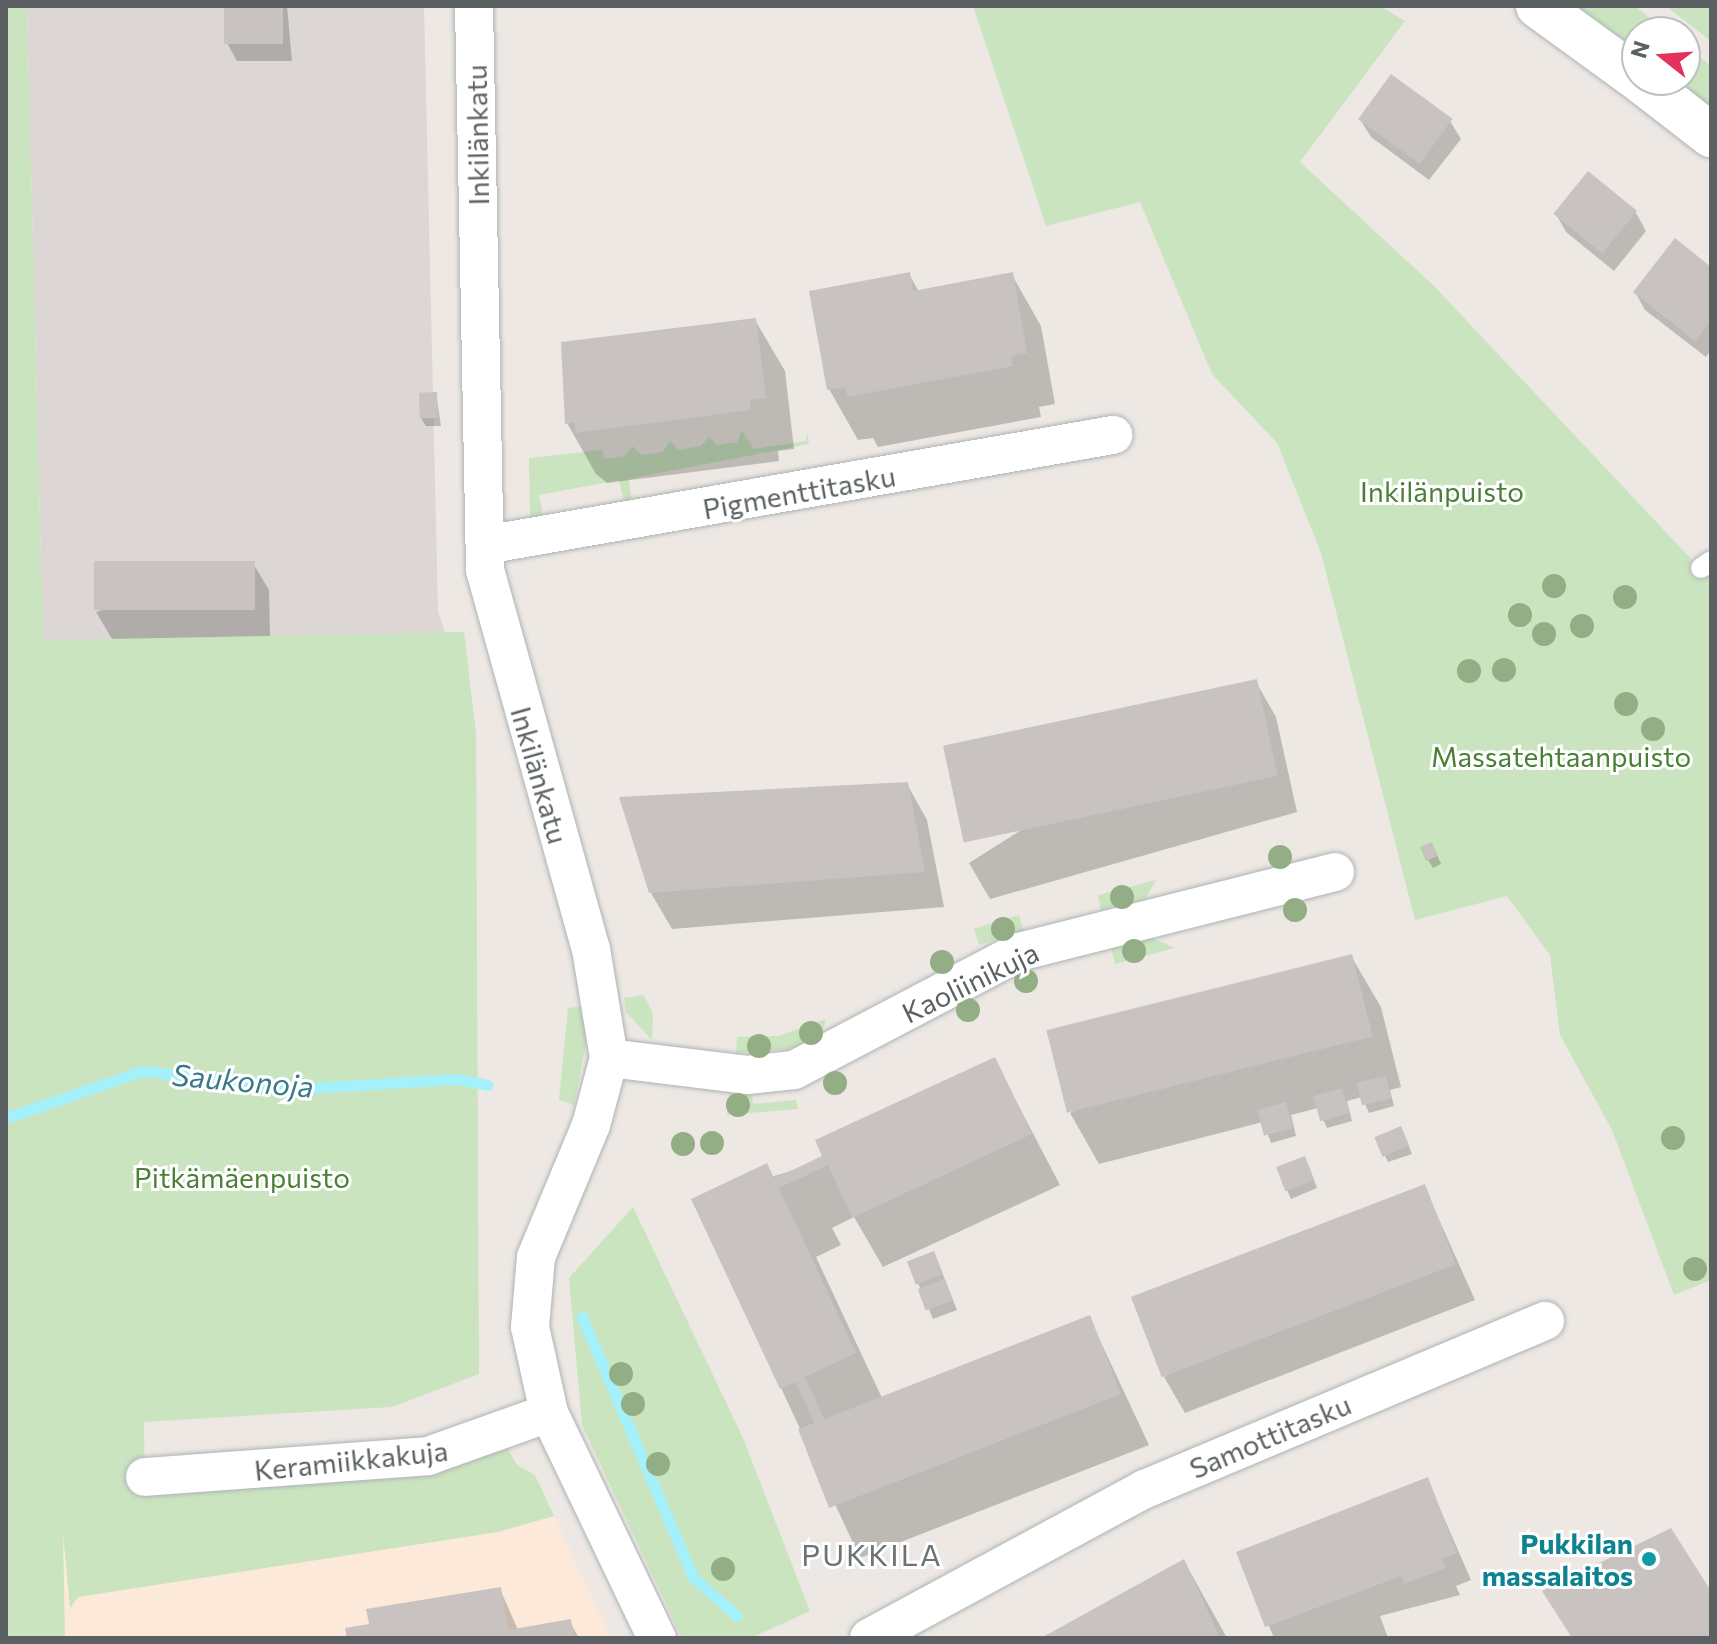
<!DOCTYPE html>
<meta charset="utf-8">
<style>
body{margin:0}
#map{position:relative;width:1717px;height:1644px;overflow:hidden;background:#ede8e3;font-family:Commissioner,sans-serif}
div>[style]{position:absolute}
.commercial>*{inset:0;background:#fce9d9}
.industrial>*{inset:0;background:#dcd7d5}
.green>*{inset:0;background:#cbe4c0;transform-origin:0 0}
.shadow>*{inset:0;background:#0003}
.stream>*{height:11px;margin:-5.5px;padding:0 5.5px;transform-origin:5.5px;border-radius:5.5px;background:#a4f1fc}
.building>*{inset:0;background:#c8c3c0;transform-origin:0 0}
.roads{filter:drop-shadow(0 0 2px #aeb3b5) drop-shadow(0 0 2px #aeb3b5)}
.service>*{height:20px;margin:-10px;padding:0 10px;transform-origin:10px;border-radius:10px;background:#fff}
.minor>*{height:38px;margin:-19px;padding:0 19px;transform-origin:19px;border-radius:19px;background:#fff}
.tertiary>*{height:44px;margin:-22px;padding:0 22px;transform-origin:22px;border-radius:22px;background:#fff}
.trees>*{width:24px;height:24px;margin:-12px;border-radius:50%;background:#93ae84}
.dots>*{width:22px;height:22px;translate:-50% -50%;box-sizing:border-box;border:4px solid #fff;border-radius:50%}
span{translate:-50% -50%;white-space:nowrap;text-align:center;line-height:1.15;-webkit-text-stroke:6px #fff;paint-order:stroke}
.street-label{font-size:28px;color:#5b6163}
.park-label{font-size:28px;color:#4a7f36}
.culture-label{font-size:28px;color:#0d838f;font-weight:700}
.right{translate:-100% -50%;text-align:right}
.water-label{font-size:30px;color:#387a8b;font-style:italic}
.neighbourhood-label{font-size:30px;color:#6c7375;letter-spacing:2px}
.frame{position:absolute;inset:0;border:8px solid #5b6163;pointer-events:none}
.north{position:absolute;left:1621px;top:16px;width:80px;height:80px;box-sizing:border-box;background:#fff;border:2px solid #bdc0c1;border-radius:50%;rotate:287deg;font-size:22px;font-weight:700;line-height:32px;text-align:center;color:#5b6163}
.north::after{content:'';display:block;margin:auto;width:28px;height:36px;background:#e3335d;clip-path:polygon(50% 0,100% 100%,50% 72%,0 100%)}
</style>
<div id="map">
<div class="commercial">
<i style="clip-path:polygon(535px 1475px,611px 1638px,65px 1638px,62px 1512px)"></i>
</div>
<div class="industrial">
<i style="clip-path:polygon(27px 6px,424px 6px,438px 611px,445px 633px,43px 640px)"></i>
</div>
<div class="green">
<i style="clip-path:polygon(6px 6px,27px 6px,43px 640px,464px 632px,476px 732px,479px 1374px,392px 1407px,144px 1422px,145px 1493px,404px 1477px,508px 1449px,517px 1465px,535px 1475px,554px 1516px,498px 1532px,78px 1597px,70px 1608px,63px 1533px,65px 1638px,6px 1638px)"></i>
<i style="clip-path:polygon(973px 6px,1380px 6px,1405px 21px,1300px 162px,1434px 286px,1711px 580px,1711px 1280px,1674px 1295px,1612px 1130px,1560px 1035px,1550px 955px,1507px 896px,1415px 920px,1321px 553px,1277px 443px,1212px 374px,1140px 202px,1046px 226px)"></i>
<i style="clip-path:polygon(1577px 6px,1635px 6px,1668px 32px,1637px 32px,1637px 50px)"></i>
<i style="clip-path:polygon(1666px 6px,1711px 6px,1711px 41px,1690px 25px)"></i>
<i style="clip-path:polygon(1685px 45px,1711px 66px,1711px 108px,1677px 80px,1685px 80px)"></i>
<i style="clip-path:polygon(742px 431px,754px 449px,806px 441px,807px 432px,809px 444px,629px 479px,632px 504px,625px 506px,619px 480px,539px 495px,544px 521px,530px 521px,529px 458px,602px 450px,604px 459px,625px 456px,632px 446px,642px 455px,663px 452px,670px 441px,679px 450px,701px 446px,709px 437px,717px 445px,737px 442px)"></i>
<i style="clip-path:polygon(1156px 880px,1145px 899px,1101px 910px,1098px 895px)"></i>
<i style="left:1019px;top:915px;width:17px;height:47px;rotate:73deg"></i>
<i style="clip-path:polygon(1152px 938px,1175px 948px,1115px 964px,1111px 948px)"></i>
<i style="clip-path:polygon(644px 995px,653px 1014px,652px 1040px,626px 1012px,624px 998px)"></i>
<i style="clip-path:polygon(584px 1006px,586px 1044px,574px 1105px,559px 1100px,568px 1008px)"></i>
<i style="clip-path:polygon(826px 1019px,821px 1037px,799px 1048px,736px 1053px,737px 1037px,778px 1036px)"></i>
<i style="clip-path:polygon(730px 1093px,752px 1095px,753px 1104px,796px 1100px,798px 1109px,727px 1115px)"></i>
<i style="clip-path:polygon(633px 1207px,743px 1438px,810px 1611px,751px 1638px,682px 1638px,582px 1425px,569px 1278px)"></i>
</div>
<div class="shadow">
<i style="clip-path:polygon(226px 6px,287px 6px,292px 61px,237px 61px,227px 43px)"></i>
<i style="clip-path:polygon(1360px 119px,1450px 121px,1461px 139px,1429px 180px,1371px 137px)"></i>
<i style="clip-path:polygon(1636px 213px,1646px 231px,1614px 271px,1566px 232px,1556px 214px)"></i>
<i style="clip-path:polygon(1711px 269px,1711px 350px,1706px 357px,1645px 310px,1635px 292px)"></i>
<i style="clip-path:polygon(909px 274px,919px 292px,1012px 275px,1041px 326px,1055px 404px,1039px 407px,1041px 417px,878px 447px,873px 438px,858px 440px,829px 389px)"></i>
<i style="clip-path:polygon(755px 320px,785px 371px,794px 449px,778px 451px,779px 461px,607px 483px,596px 474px,567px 423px)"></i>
<i style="clip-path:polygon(436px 394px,441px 426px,426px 426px,421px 418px)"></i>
<i style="clip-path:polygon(253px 563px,269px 590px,270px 636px,112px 639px,96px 612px)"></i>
<i style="clip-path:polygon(1256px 682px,1276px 717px,1297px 812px,990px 899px,969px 863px)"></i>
<i style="clip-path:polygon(907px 784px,927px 820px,944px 907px,672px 929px,651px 893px)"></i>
<i style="clip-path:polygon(1436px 852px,1441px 864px,1433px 868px,1428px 860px)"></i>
<i style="clip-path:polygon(1351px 956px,1381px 1007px,1401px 1087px,1390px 1090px,1394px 1106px,1369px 1113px,1362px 1097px,1347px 1101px,1352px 1121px,1327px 1128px,1318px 1108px,1291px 1115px,1296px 1136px,1271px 1143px,1263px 1122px,1099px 1164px,1070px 1113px)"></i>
<i style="clip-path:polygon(994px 1059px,1060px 1185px,883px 1267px,854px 1217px,832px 1228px,841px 1245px,816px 1257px,882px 1398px,1089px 1317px,1149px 1445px,860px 1558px,694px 1200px,801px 1168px)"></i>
<i style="clip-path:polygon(1405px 1137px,1412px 1154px,1388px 1162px,1384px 1154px)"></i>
<i style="clip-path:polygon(1309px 1167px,1317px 1188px,1291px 1199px,1287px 1190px)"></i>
<i style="clip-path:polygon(1424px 1186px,1475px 1300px,1185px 1413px,1164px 1377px)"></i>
<i style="clip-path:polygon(938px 1262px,957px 1310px,933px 1319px,918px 1283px)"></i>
<i style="clip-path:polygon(1427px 1479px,1471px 1580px,1456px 1586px,1460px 1595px,1380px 1616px,1388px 1638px,1274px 1638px,1239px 1553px)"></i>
<i style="clip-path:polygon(1184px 1561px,1227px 1638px,1048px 1638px)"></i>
<i style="clip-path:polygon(500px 1589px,518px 1630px,570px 1622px,579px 1638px,349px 1638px)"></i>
</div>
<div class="stream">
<i style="left:6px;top:1118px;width:144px;rotate:-19.1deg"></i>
<i style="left:142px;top:1071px;width:166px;rotate:5.9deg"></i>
<i style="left:307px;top:1088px;width:150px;rotate:-3.4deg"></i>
<i style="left:457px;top:1079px;width:31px;rotate:11deg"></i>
<i style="left:582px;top:1317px;width:283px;rotate:66.9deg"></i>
<i style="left:693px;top:1577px;width:59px;rotate:41.6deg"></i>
</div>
<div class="building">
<i style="left:224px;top:6px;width:59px;height:38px"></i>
<i style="left:1391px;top:74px;width:76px;height:56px;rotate:36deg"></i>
<i style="left:1588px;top:171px;width:63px;height:55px;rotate:39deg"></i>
<i style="clip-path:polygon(1675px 238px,1711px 267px,1711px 320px,1695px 341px,1633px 292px)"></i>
<i style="clip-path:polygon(910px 272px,913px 291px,1013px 272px,1027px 353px,1011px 356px,1013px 366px,847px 397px,846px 387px,827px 390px,809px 291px)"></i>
<i style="clip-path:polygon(756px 318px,766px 398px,750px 400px,751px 410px,576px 433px,574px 422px,565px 424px,561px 342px)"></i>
<i style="left:437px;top:392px;width:26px;height:18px;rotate:88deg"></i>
<i style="left:255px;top:561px;width:49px;height:161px;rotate:90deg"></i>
<i style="left:1257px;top:679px;width:99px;height:321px;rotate:78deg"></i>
<i style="clip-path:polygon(908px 782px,925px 872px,649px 893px,619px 797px)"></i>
<i style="left:1432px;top:842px;width:15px;height:13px;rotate:67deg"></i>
<i style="left:1352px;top:954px;width:85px;height:315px;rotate:76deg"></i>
<i style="clip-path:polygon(995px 1057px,1032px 1134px,852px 1218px,828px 1165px,779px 1188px,856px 1353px,805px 1377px,824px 1419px,1090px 1315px,1121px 1394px,829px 1508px,798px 1429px,814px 1423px,796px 1382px,780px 1389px,691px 1199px,767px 1163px,774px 1178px,799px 1167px,822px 1156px,815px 1140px)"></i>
<i style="left:1386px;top:1076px;width:23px;height:30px;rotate:77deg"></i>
<i style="left:1342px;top:1088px;width:26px;height:30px;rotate:74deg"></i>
<i style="left:1286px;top:1102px;width:27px;height:30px;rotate:75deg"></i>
<i style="left:1401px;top:1126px;width:21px;height:29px;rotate:67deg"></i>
<i style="left:1305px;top:1156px;width:26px;height:31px;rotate:69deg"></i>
<i style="left:1425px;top:1184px;width:86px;height:315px;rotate:69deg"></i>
<i style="left:934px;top:1251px;width:25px;height:29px;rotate:69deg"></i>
<i style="left:945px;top:1279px;width:23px;height:29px;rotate:70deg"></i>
<i style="clip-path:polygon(1428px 1477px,1457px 1553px,1442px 1559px,1446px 1568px,1404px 1584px,1401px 1576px,1265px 1627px,1236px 1552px)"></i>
<i style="clip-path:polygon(1671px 1528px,1711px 1591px,1711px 1638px,1572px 1638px,1542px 1591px)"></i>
<i style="clip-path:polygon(1184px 1559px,1220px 1638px,1041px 1638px)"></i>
<i style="clip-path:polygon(501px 1587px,508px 1630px,571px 1619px,574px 1638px,347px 1638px,345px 1628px,369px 1624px,366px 1609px)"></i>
</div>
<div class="roads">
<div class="service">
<i style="left:1701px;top:568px;width:12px;rotate:-35deg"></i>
</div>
<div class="minor">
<i style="left:474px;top:6px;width:564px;rotate:88.88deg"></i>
<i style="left:485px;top:570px;width:394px;rotate:74.4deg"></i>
<i style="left:591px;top:949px;width:110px;rotate:80.6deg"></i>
<i style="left:609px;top:1058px;width:69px;rotate:105deg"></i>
<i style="left:591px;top:1125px;width:143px;rotate:112.6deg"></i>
<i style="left:536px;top:1257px;width:70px;rotate:94.9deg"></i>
<i style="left:530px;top:1327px;width:88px;rotate:77.5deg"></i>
<i style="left:549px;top:1413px;width:250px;rotate:64.4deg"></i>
<i style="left:485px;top:545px;width:638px;rotate:-9.94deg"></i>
<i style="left:609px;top:1058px;width:139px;rotate:7deg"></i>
<i style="left:747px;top:1075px;width:47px;rotate:-6.1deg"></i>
<i style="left:794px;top:1070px;width:254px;rotate:-27.7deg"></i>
<i style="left:1019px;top:952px;width:326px;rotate:-14.2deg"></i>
<i style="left:145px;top:1477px;width:284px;rotate:-4.2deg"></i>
<i style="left:428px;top:1456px;width:128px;rotate:-19.6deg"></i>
<i style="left:869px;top:1638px;width:314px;rotate:-28.4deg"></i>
<i style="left:1145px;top:1489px;width:434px;rotate:-22.8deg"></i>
</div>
<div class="tertiary">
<i style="left:1538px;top:6px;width:122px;rotate:36deg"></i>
<i style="left:1640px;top:80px;width:90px;rotate:37.8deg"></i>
</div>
</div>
<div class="trees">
<i style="left:1554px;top:586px"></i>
<i style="left:1625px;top:597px"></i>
<i style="left:1520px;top:615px"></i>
<i style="left:1582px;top:626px"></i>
<i style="left:1544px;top:634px"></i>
<i style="left:1504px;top:670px"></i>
<i style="left:1469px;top:671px"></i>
<i style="left:1626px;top:704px"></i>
<i style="left:1653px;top:729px"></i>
<i style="left:1280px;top:857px"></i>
<i style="left:1122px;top:897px"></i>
<i style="left:1295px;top:910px"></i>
<i style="left:1003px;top:929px"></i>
<i style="left:1134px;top:951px"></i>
<i style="left:942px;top:962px"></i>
<i style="left:1026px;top:981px"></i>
<i style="left:968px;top:1010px"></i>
<i style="left:811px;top:1033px"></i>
<i style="left:759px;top:1046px"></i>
<i style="left:835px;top:1083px"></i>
<i style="left:738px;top:1105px"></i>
<i style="left:1673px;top:1138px"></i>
<i style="left:712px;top:1143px"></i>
<i style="left:683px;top:1144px"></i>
<i style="left:1695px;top:1269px"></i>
<i style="left:621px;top:1374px"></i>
<i style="left:633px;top:1404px"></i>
<i style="left:658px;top:1464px"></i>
<i style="left:723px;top:1569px"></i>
</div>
<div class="dots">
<i style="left:1649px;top:1559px;background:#0f9aa8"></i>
</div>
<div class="street-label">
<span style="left:477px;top:135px;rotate:-91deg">Inkilänkatu</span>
<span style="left:799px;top:492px;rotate:-10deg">Pigmenttitasku</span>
<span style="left:540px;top:775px;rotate:74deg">Inkilänkatu</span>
<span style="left:970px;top:982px;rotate:-26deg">Kaoliinikuja</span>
<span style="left:1270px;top:1436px;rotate:-23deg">Samottitasku</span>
<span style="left:351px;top:1460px;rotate:-6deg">Keramiikkakuja</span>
</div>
<div class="park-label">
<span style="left:1442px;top:491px">Inkilänpuisto</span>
<span style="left:1561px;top:756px">Massatehtaanpuisto</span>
<span style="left:242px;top:1177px">Pitkämäenpuisto</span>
</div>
<div class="culture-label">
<span class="right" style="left:1633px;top:1559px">Pukkilan<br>massalaitos</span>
</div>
<div class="water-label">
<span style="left:243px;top:1080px;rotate:5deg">Saukonoja</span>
</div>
<div class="neighbourhood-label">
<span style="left:872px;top:1554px">PUKKILA</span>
</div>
<div class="frame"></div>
<div class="north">N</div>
</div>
